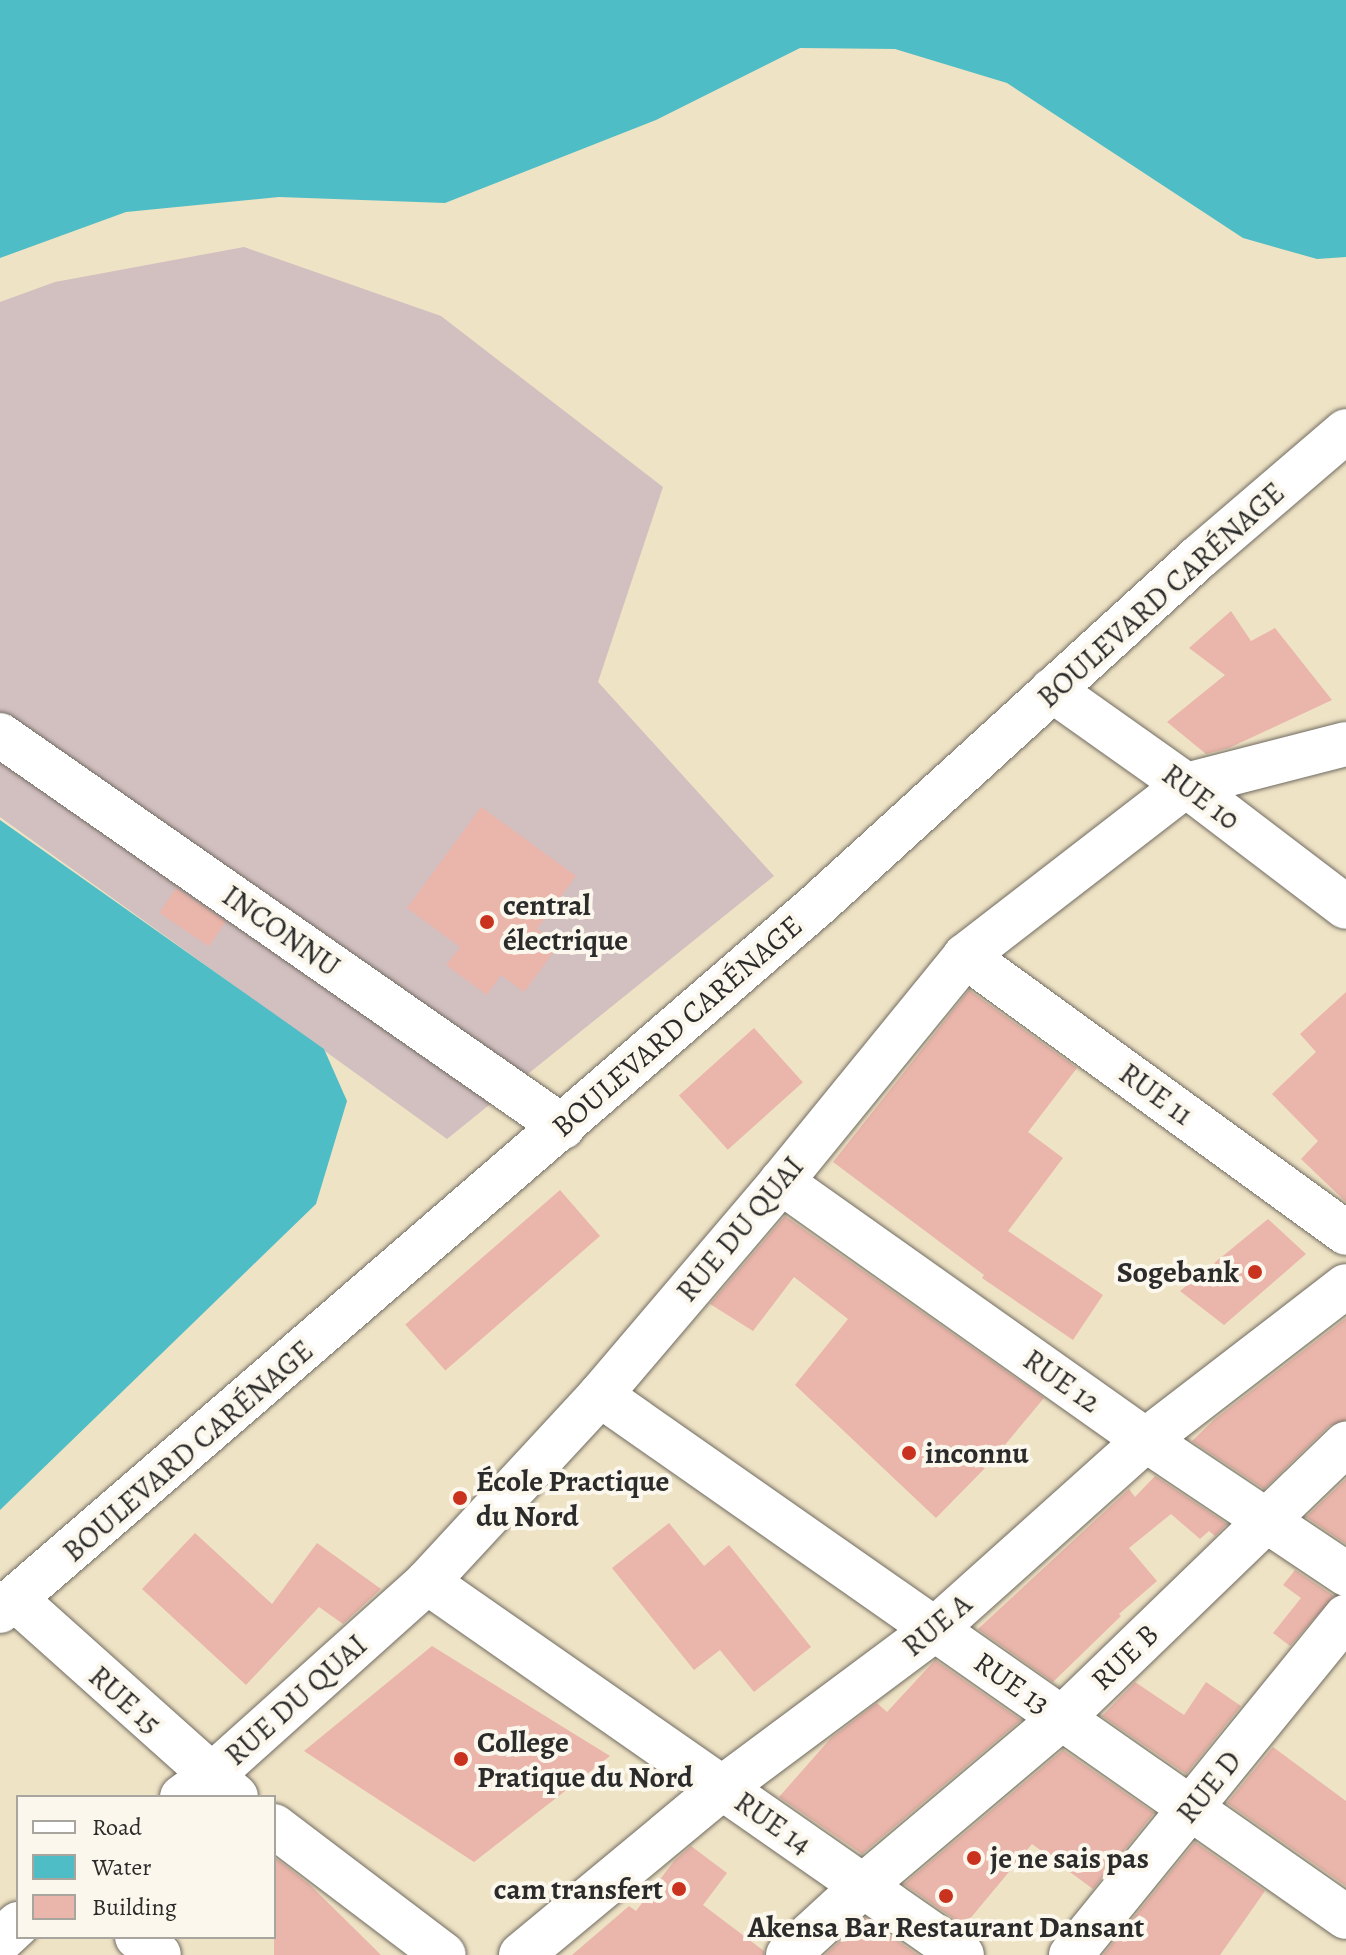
<!DOCTYPE html>
<meta charset="utf-8">
<style>
body{margin:0}
#map{position:relative;width:1346px;height:1955px;overflow:hidden;background:#efe3c5;font-family:Alegreya,serif}
div>[style]{position:absolute}
.industrial>*{inset:0;background:#d2bfc0}
.water>*{inset:0;background:#4fbdc5}
.building>*{inset:0;background:#eab5ab;transform-origin:0 0}
.roads{filter:drop-shadow(0 0 2px #706b61) drop-shadow(0 0 2px #706b61)}
.minor>*{height:44px;margin:-22px;padding:0 22px;transform-origin:22px;border-radius:22px;background:#fff}
.dots>*{width:22px;height:22px;translate:-50% -50%;box-sizing:border-box;border:4px solid #fbf7ec;border-radius:50%}
span{translate:-50% -50%;white-space:nowrap;text-align:center;line-height:1.15;-webkit-text-stroke:8px #fbf7ec;paint-order:stroke}
.street-label{font-size:30px;color:#2b2b2b}
.poi-label{font-size:30px;color:#2b2b2b;font-weight:700}
.left{translate:0 -50%;text-align:left}
.right{translate:-100% -50%;text-align:right}
.legend{position:absolute;left:16px;top:1795px;width:260px;height:144px;box-sizing:border-box;background:#fbf7ec;border:2px solid #a8a59f;margin:0;padding:10px 14px;list-style:none;font-size:24px;color:#2b2b2b}
.legend li{display:flex;align-items:center;gap:16px;height:40px}
.legend b{width:40px;border:2px solid #a8a59f}
</style>
<div id="map">
<div class="industrial">
<i style="clip-path:polygon(244px 247px,441px 316px,663px 487px,598px 682px,774px 876px,447px 1139px,0 817px,0 302px,55px 282px)"></i>
</div>
<div class="water">
<i style="clip-path:polygon(0 0,1346px 0,1346px 257px,1317px 259px,1243px 238px,1007px 83px,895px 49px,800px 48px,656px 120px,445px 203px,279px 197px,126px 212px,0 258px)"></i>
<i style="clip-path:polygon(0 820px,324px 1049px,347px 1101px,316px 1204px,0 1510px)"></i>
</div>
<div class="building">
<i style="clip-path:polygon(1231px 611px,1251px 641px,1275px 628px,1332px 700px,1229px 748px,1206px 754px,1167px 722px,1225px 675px,1189px 648px)"></i>
<i style="clip-path:polygon(481px 807px,576px 876px,537px 929px,559px 945px,524px 992px,501px 975px,487px 995px,446px 965px,460px 947px,407px 908px)"></i>
<i style="left:176px;top:888px;width:60px;height:30px;rotate:34deg"></i>
<i style="clip-path:polygon(969px 990px,1077px 1068px,1028px 1132px,1063px 1158px,1008px 1231px,1103px 1295px,1073px 1340px,982px 1278px,984px 1275px,833px 1162px)"></i>
<i style="clip-path:polygon(1346px 992px,1346px 1202px,1301px 1159px,1318px 1141px,1272px 1094px,1316px 1052px,1300px 1034px)"></i>
<i style="left:754px;top:1028px;width:73px;height:101px;rotate:48deg"></i>
<i style="left:560px;top:1190px;width:61px;height:205px;rotate:49deg"></i>
<i style="clip-path:polygon(785px 1216px,1044px 1398px,989px 1464px,936px 1518px,795px 1385px,848px 1319px,794px 1277px,753px 1331px,710px 1304px)"></i>
<i style="clip-path:polygon(1268px 1219px,1306px 1254px,1224px 1325px,1180px 1291px)"></i>
<i style="clip-path:polygon(1346px 1318px,1346px 1420px,1329px 1426px,1264px 1489px,1192px 1441px,1215px 1419px)"></i>
<i style="clip-path:polygon(1155px 1476px,1227px 1524px,1215px 1536px,1209px 1531px,1200px 1539px,1171px 1514px,1129px 1548px,1157px 1581px,1119px 1614px,1121px 1616px,1053px 1682px,978px 1629px,1129px 1489px,1135px 1497px)"></i>
<i style="clip-path:polygon(1346px 1479px,1346px 1544px,1306px 1517px)"></i>
<i style="clip-path:polygon(669px 1523px,704px 1566px,729px 1545px,811px 1647px,754px 1692px,720px 1650px,694px 1670px,612px 1568px)"></i>
<i style="clip-path:polygon(195px 1533px,272px 1604px,317px 1543px,381px 1589px,343px 1624px,319px 1607px,246px 1685px,142px 1589px)"></i>
<i style="clip-path:polygon(1295px 1570px,1334px 1596px,1290px 1646px,1273px 1633px,1301px 1598px,1283px 1585px)"></i>
<i style="clip-path:polygon(432px 1646px,610px 1756px,474px 1862px,304px 1751px)"></i>
<i style="clip-path:polygon(935px 1660px,1021px 1720px,862px 1854px,779px 1797px,831px 1738px,877px 1703px,887px 1712px)"></i>
<i style="clip-path:polygon(1135px 1682px,1184px 1715px,1206px 1682px,1241px 1706px,1186px 1774px,1102px 1716px)"></i>
<i style="clip-path:polygon(1273px 1747px,1346px 1801px,1346px 1886px,1227px 1803px)"></i>
<i style="clip-path:polygon(1063px 1750px,1154px 1813px,1093px 1889px,1032px 1844px,964px 1926px,904px 1884px)"></i>
<i style="clip-path:polygon(1195px 1842px,1265px 1891px,1220px 1955px,1103px 1955px)"></i>
<i style="clip-path:polygon(691px 1846px,727px 1873px,703px 1905px,764px 1951px,764px 1955px,572px 1955px,629px 1906px,636px 1911px,674px 1861px)"></i>
<i style="clip-path:polygon(274px 1857px,309px 1884px,381px 1955px,274px 1955px)"></i>
<i style="clip-path:polygon(865px 1918px,918px 1955px,825px 1955px)"></i>
</div>
<div class="roads">
<div class="minor">
<i style="left:1052px;top:690px;width:164px;rotate:35.3deg"></i>
<i style="left:1186px;top:785px;width:201px;rotate:37.3deg"></i>
<i style="left:0;top:735px;width:686px;rotate:34.85deg"></i>
<i style="left:965px;top:956px;width:471px;rotate:36deg"></i>
<i style="left:781px;top:1182px;width:447px;rotate:35.3deg"></i>
<i style="left:1146px;top:1440px;width:241px;rotate:33.8deg"></i>
<i style="left:600px;top:1395px;width:910px;rotate:34.98deg"></i>
<i style="left:427px;top:1582px;width:652px;rotate:34.88deg"></i>
<i style="left:16px;top:1600px;width:295px;rotate:41.8deg"></i>
<i style="left:0;top:1611px;width:1080px;rotate:-40.83deg"></i>
<i style="left:817px;top:905px;width:515px;rotate:-42.33deg"></i>
<i style="left:1198px;top:558px;width:195px;rotate:-40.6deg"></i>
<i style="left:182px;top:1797px;width:34px;rotate:-36deg"></i>
<i style="left:210px;top:1777px;width:292px;rotate:-41.9deg"></i>
<i style="left:427px;top:1582px;width:255px;rotate:-47.2deg"></i>
<i style="left:600px;top:1395px;width:280px;rotate:-49.6deg"></i>
<i style="left:781px;top:1182px;width:291px;rotate:-50.8deg"></i>
<i style="left:965px;top:956px;width:279px;rotate:-37.7deg"></i>
<i style="left:1186px;top:785px;width:165px;rotate:-14.4deg"></i>
<i style="left:274px;top:1826px;width:213px;rotate:37.2deg"></i>
<i style="left:137px;top:1937px;width:28px;rotate:39deg"></i>
<i style="left:0;top:1941px;width:25px;rotate:-43deg"></i>
<i style="left:521px;top:1955px;width:261px;rotate:-39.7deg"></i>
<i style="left:722px;top:1788px;width:266px;rotate:-36.7deg"></i>
<i style="left:935px;top:1629px;width:283px;rotate:-41.9deg"></i>
<i style="left:1146px;top:1440px;width:252px;rotate:-37.6deg"></i>
<i style="left:788px;top:1955px;width:102px;rotate:-42.6deg"></i>
<i style="left:863px;top:1886px;width:260px;rotate:-40.2deg"></i>
<i style="left:1062px;top:1718px;width:395px;rotate:-44deg"></i>
<i style="left:1071px;top:1955px;width:436px;rotate:-50.9deg"></i>
</div>
</div>
<div class="dots">
<i style="left:487px;top:922px;background:#c8321e"></i>
<i style="left:1255px;top:1272px;background:#c8321e"></i>
<i style="left:909px;top:1453px;background:#c8321e"></i>
<i style="left:460px;top:1498px;background:#c8321e"></i>
<i style="left:461px;top:1759px;background:#c8321e"></i>
<i style="left:974px;top:1858px;background:#c8321e"></i>
<i style="left:679px;top:1889px;background:#c8321e"></i>
<i style="left:946px;top:1896px;background:#c8321e"></i>
</div>
<div class="street-label">
<span style="left:1161px;top:595px;rotate:-42deg">BOULEVARD CARÉNAGE</span>
<span style="left:1201px;top:797px;rotate:37deg">RUE 10</span>
<span style="left:281px;top:931px;rotate:35deg">INCONNU</span>
<span style="left:677px;top:1026px;rotate:-41deg">BOULEVARD CARÉNAGE</span>
<span style="left:1156px;top:1094px;rotate:36deg">RUE 11</span>
<span style="left:740px;top:1229px;rotate:-50deg">RUE DU QUAI</span>
<span style="left:1062px;top:1381px;rotate:35deg">RUE 12</span>
<span style="left:188px;top:1451px;rotate:-41deg">BOULEVARD CARÉNAGE</span>
<span style="left:937px;top:1625px;rotate:-40deg">RUE A</span>
<span style="left:1125px;top:1657px;rotate:-44deg">RUE B</span>
<span style="left:1012px;top:1683px;rotate:35deg">RUE 13</span>
<span style="left:125px;top:1700px;rotate:42deg">RUE 15</span>
<span style="left:296px;top:1700px;rotate:-42deg">RUE DU QUAI</span>
<span style="left:1209px;top:1787px;rotate:-51deg">RUE D</span>
<span style="left:773px;top:1823px;rotate:35deg">RUE 14</span>
</div>
<div class="poi-label">
<span class="left" style="left:503px;top:922px">central<br>électrique</span>
<span class="right" style="left:1239px;top:1272px">Sogebank</span>
<span class="left" style="left:925px;top:1453px">inconnu</span>
<span class="left" style="left:476px;top:1498px">École Practique<br>du Nord</span>
<span class="left" style="left:477px;top:1759px">College<br>Pratique du Nord</span>
<span class="left" style="left:990px;top:1858px">je ne sais pas</span>
<span class="right" style="left:663px;top:1889px">cam transfert</span>
<span style="left:946px;top:1927px">Akensa Bar Restaurant Dansant</span>
</div>
<ul class="legend">
<li><b style="height:10px;background:#fff"></b>Road</li>
<li><b style="height:22px;background:#4fbdc5"></b>Water</li>
<li><b style="height:22px;background:#eab5ab"></b>Building</li>
</ul>
</div>
